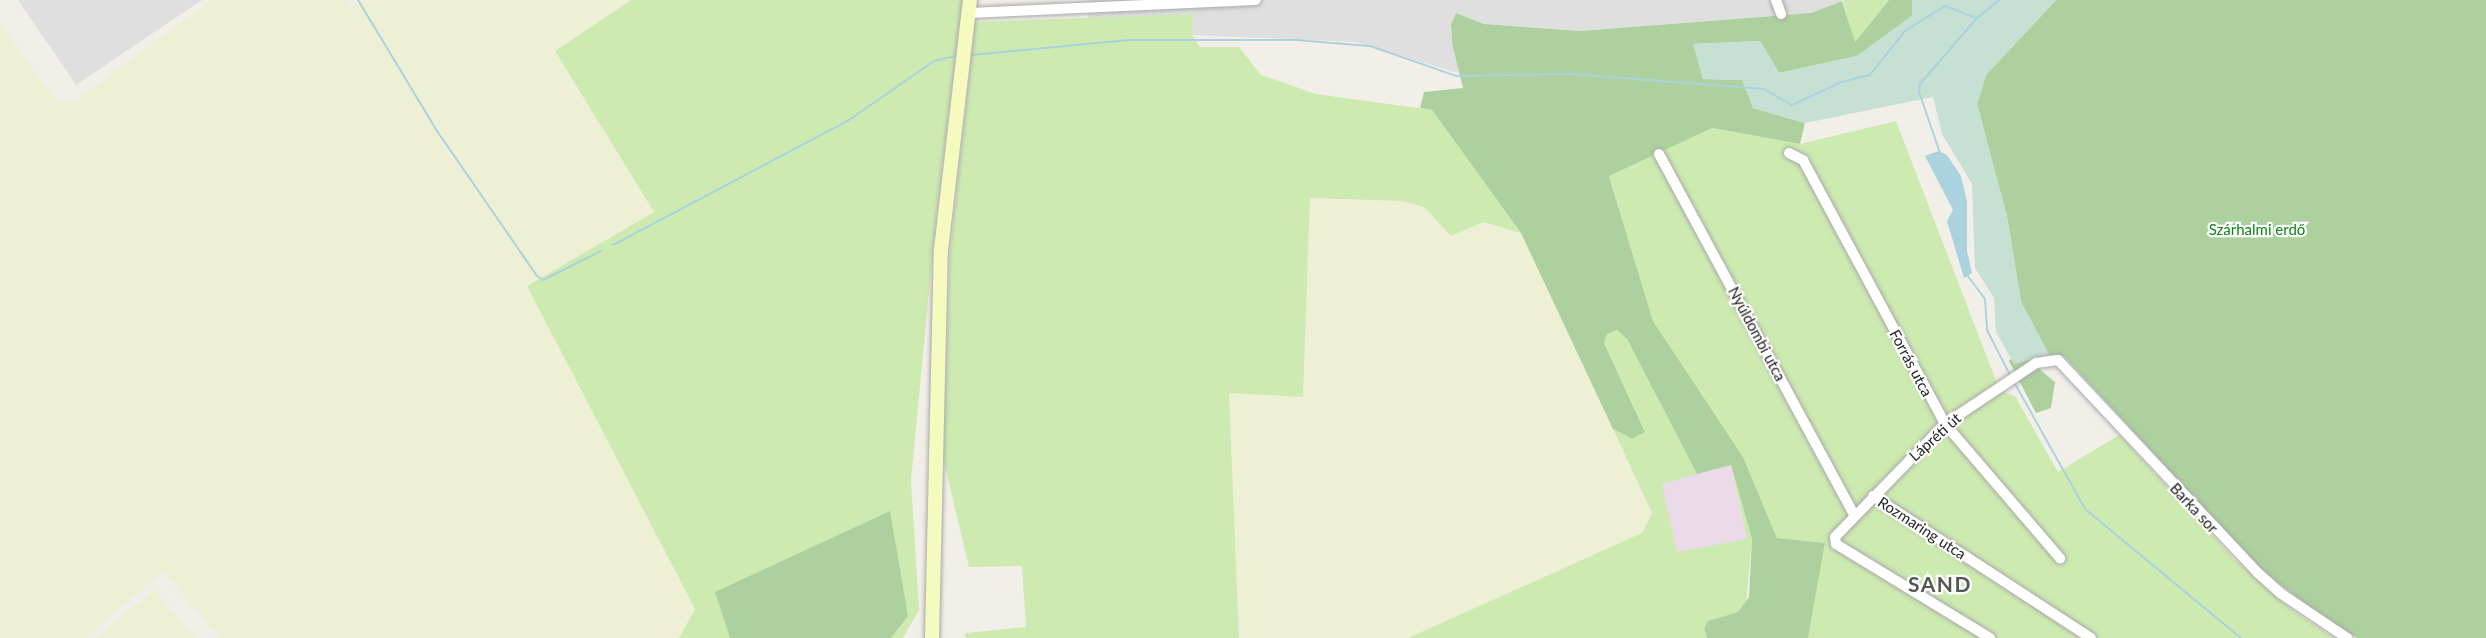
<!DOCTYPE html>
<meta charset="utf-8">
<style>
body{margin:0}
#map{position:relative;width:2486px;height:638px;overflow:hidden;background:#f2efe9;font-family:Lato,sans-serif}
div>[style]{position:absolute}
.residential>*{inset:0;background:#e0dfdf}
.industrial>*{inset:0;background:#ebdbe8;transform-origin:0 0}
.farmland>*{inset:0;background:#eef0d5}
.grass>*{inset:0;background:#cdebb0}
.forest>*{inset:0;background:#add19e}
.wetland>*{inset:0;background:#c6e0d4}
.water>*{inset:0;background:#aad3df}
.stream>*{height:2px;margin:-1px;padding:0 1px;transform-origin:1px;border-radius:1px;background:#aad3df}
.roads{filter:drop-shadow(0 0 2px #a9a9a9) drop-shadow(0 0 2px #a9a9a9)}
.minor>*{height:10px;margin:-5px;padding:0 5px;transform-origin:5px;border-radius:5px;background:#fff}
.secondary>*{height:14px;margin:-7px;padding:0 7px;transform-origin:7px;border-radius:7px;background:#f7fabf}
span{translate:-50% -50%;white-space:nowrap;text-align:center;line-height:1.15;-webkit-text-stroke:4.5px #fff;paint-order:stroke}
.park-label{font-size:15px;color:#0c8416}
.street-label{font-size:15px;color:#222}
.district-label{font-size:21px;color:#555;font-weight:700;letter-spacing:1.5px}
</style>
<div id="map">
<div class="residential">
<i style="clip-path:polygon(18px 0,202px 0,76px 85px)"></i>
<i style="clip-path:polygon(1088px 0,1843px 0,1811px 13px,1580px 31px,1484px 24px,1456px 13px,1451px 24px,1452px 43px,1461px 74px,1356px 42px,1192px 35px,1192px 14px,1088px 21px)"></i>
</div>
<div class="industrial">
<i style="left:1731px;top:464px;width:77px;height:72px;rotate:78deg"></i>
</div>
<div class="farmland">
<i style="clip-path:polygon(211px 0,347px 0,352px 5px,366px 0,631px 0,555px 51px,654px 212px,528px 286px,695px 609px,679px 638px,219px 638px,164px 572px,85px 638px,0 638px,0 23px,56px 101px,75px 101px)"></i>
<i style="clip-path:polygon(1310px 198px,1402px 201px,1424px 207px,1451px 235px,1483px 222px,1521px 233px,1652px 513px,1642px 533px,1408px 638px,1239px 638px,1228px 393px,1303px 397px)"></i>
<i style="clip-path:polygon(155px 589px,195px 638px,95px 638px)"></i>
</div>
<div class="grass">
<i style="clip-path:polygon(631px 0,963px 0,936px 217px,911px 481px,919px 610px,903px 638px,679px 638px,695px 609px,527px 286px,654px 212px,555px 51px)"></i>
<i style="clip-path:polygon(1843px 0,1889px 0,1854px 43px)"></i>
<i style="clip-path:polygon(1193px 14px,1192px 35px,1200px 47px,1239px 47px,1261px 75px,1316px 94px,1432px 110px,1521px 233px,1483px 222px,1451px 236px,1424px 207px,1402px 201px,1310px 198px,1303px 397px,1229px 393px,1239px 638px,966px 638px,965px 633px,1026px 627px,1022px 566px,969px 567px,943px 458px,950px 252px,975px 22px)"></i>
<i style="clip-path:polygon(1896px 121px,2000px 391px,2015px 396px,2058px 472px,2119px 435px,2233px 558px,2292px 610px,2334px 638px,1808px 638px,1825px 543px,1777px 538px,1743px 457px,1653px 321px,1609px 175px,1712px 128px,1800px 144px)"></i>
<i style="clip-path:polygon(1617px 330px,1627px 339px,1697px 474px,1662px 484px,1677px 552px,1747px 539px,1731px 464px,1752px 539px,1746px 604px,1738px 612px,1708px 621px,1704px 628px,1707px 638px,1408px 638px,1642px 533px,1652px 513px,1613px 429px,1632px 439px,1644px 429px,1604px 343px,1607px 334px)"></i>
</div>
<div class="forest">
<i style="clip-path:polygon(1889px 0,1912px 0,1912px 16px,1857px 56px,1779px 73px,1760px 41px,1694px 44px,1703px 79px,1743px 80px,1753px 108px,1805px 123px,1800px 144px,1712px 128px,1609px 176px,1653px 321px,1743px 457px,1777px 538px,1825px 543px,1808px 638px,1707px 638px,1704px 628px,1708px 621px,1738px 612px,1749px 597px,1752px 539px,1731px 465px,1697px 474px,1627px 339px,1617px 330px,1607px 334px,1604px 343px,1645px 432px,1632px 439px,1613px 429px,1521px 233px,1432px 110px,1420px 108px,1424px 92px,1463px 88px,1452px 43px,1451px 24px,1456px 13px,1484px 24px,1580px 31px,1811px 13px,1842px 1px,1855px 42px)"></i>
<i style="clip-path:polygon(2056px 0,2486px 0,2486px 638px,2357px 638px,2324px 618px,2259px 568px,2064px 356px,2049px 355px,2021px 302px,2007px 217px,1977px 104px,1986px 75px)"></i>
<i style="clip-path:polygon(2017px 351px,2055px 382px,2051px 408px,2036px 413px,2009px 361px)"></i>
<i style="clip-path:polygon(890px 511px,908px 616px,891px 638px,730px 638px,715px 592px)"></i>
</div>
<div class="wetland">
<i style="clip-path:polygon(1912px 0,2056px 0,1986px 75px,1977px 104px,2007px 217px,2021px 302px,2049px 355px,2014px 364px,1996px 332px,1994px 298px,1975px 268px,1972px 184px,1942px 134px,1933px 97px,1805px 123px,1753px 108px,1742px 80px,1703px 79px,1693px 44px,1760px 41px,1779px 73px,1857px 56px,1912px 16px)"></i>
</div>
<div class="water">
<i style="clip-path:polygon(1939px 151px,1947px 155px,1961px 176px,1967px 202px,1967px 251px,1972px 273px,1964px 278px,1947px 221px,1953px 210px,1925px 156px)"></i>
</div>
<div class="stream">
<i style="left:358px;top:0;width:153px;rotate:58.9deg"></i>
<i style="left:437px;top:131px;width:176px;rotate:55.4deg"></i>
<i style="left:537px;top:276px;width:7px;rotate:34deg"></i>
<i style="left:543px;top:280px;width:65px;rotate:-26.6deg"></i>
<i style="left:971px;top:55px;width:159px;rotate:-5.4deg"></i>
<i style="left:1129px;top:40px;width:167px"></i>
<i style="left:1296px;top:40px;width:74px;rotate:4.6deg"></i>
<i style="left:1370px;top:46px;width:91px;rotate:19.2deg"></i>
<i style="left:1456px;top:76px;width:115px;rotate:-1deg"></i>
<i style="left:1571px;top:74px;width:194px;rotate:4.4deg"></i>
<i style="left:1764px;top:89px;width:32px;rotate:30deg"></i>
<i style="left:1792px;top:105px;width:54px;rotate:-25.1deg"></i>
<i style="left:1841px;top:82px;width:30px;rotate:-14deg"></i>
<i style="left:1870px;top:75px;width:56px;rotate:-51.5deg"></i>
<i style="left:1905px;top:31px;width:47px;rotate:-32deg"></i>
<i style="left:1945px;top:6px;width:34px;rotate:21deg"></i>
<i style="left:1940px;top:153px;width:65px;rotate:-109deg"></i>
<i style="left:1919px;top:92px;width:8px;rotate:-83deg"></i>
<i style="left:1920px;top:84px;width:87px;rotate:-49.2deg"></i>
<i style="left:1977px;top:18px;width:28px;rotate:-39deg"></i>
<i style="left:613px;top:245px;width:267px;rotate:-27.9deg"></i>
<i style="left:849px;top:120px;width:103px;rotate:-34.8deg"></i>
<i style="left:934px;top:61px;width:23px;rotate:-13deg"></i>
<i style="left:1967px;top:275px;width:30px;rotate:53deg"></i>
<i style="left:1985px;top:299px;width:31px;rotate:86deg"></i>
<i style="left:1987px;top:330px;width:53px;rotate:62.9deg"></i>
<i style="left:2014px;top:382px;width:145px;rotate:60.8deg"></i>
<i style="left:2085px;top:509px;width:202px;rotate:39.6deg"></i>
</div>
<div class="roads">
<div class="minor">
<i style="left:1776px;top:0;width:15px;rotate:70deg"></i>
<i style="left:969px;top:13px;width:287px;rotate:-2.6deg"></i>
<i style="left:1789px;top:153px;width:16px;rotate:27deg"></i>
<i style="left:1803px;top:160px;width:300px;rotate:61.7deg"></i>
<i style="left:1945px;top:424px;width:177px;rotate:49.4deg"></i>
<i style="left:1659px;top:154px;width:410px;rotate:61.6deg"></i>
<i style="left:1873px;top:496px;width:260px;rotate:33.1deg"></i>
<i style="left:1990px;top:638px;width:180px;rotate:-148.6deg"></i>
<i style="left:1836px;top:544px;width:7px;rotate:-98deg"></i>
<i style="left:1835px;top:537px;width:158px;rotate:-45.8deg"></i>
<i style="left:1945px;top:424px;width:110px;rotate:-33.8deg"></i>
<i style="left:2036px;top:363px;width:22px;rotate:-8deg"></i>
<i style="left:2058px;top:360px;width:292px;rotate:46.8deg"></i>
<i style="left:2258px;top:573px;width:30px;rotate:42deg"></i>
<i style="left:2280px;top:593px;width:81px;rotate:33.9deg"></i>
</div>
<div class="secondary">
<i style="left:932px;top:638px;width:388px;rotate:-88.7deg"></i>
<i style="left:941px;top:250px;width:252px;rotate:-83.4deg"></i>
</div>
</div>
<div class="park-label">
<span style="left:2257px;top:230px">Szárhalmi erdő</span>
</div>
<div class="street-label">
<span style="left:1757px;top:334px;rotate:62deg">Nyúldombi utca</span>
<span style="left:1911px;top:363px;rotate:62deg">Forrás utca</span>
<span style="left:1935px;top:437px;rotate:-42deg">Lápréti út</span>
<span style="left:2194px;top:508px;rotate:47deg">Barka sor</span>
<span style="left:1922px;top:528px;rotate:33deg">Rozmaring utca</span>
</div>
<div class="district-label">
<span style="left:1940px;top:584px">SAND</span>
</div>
</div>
